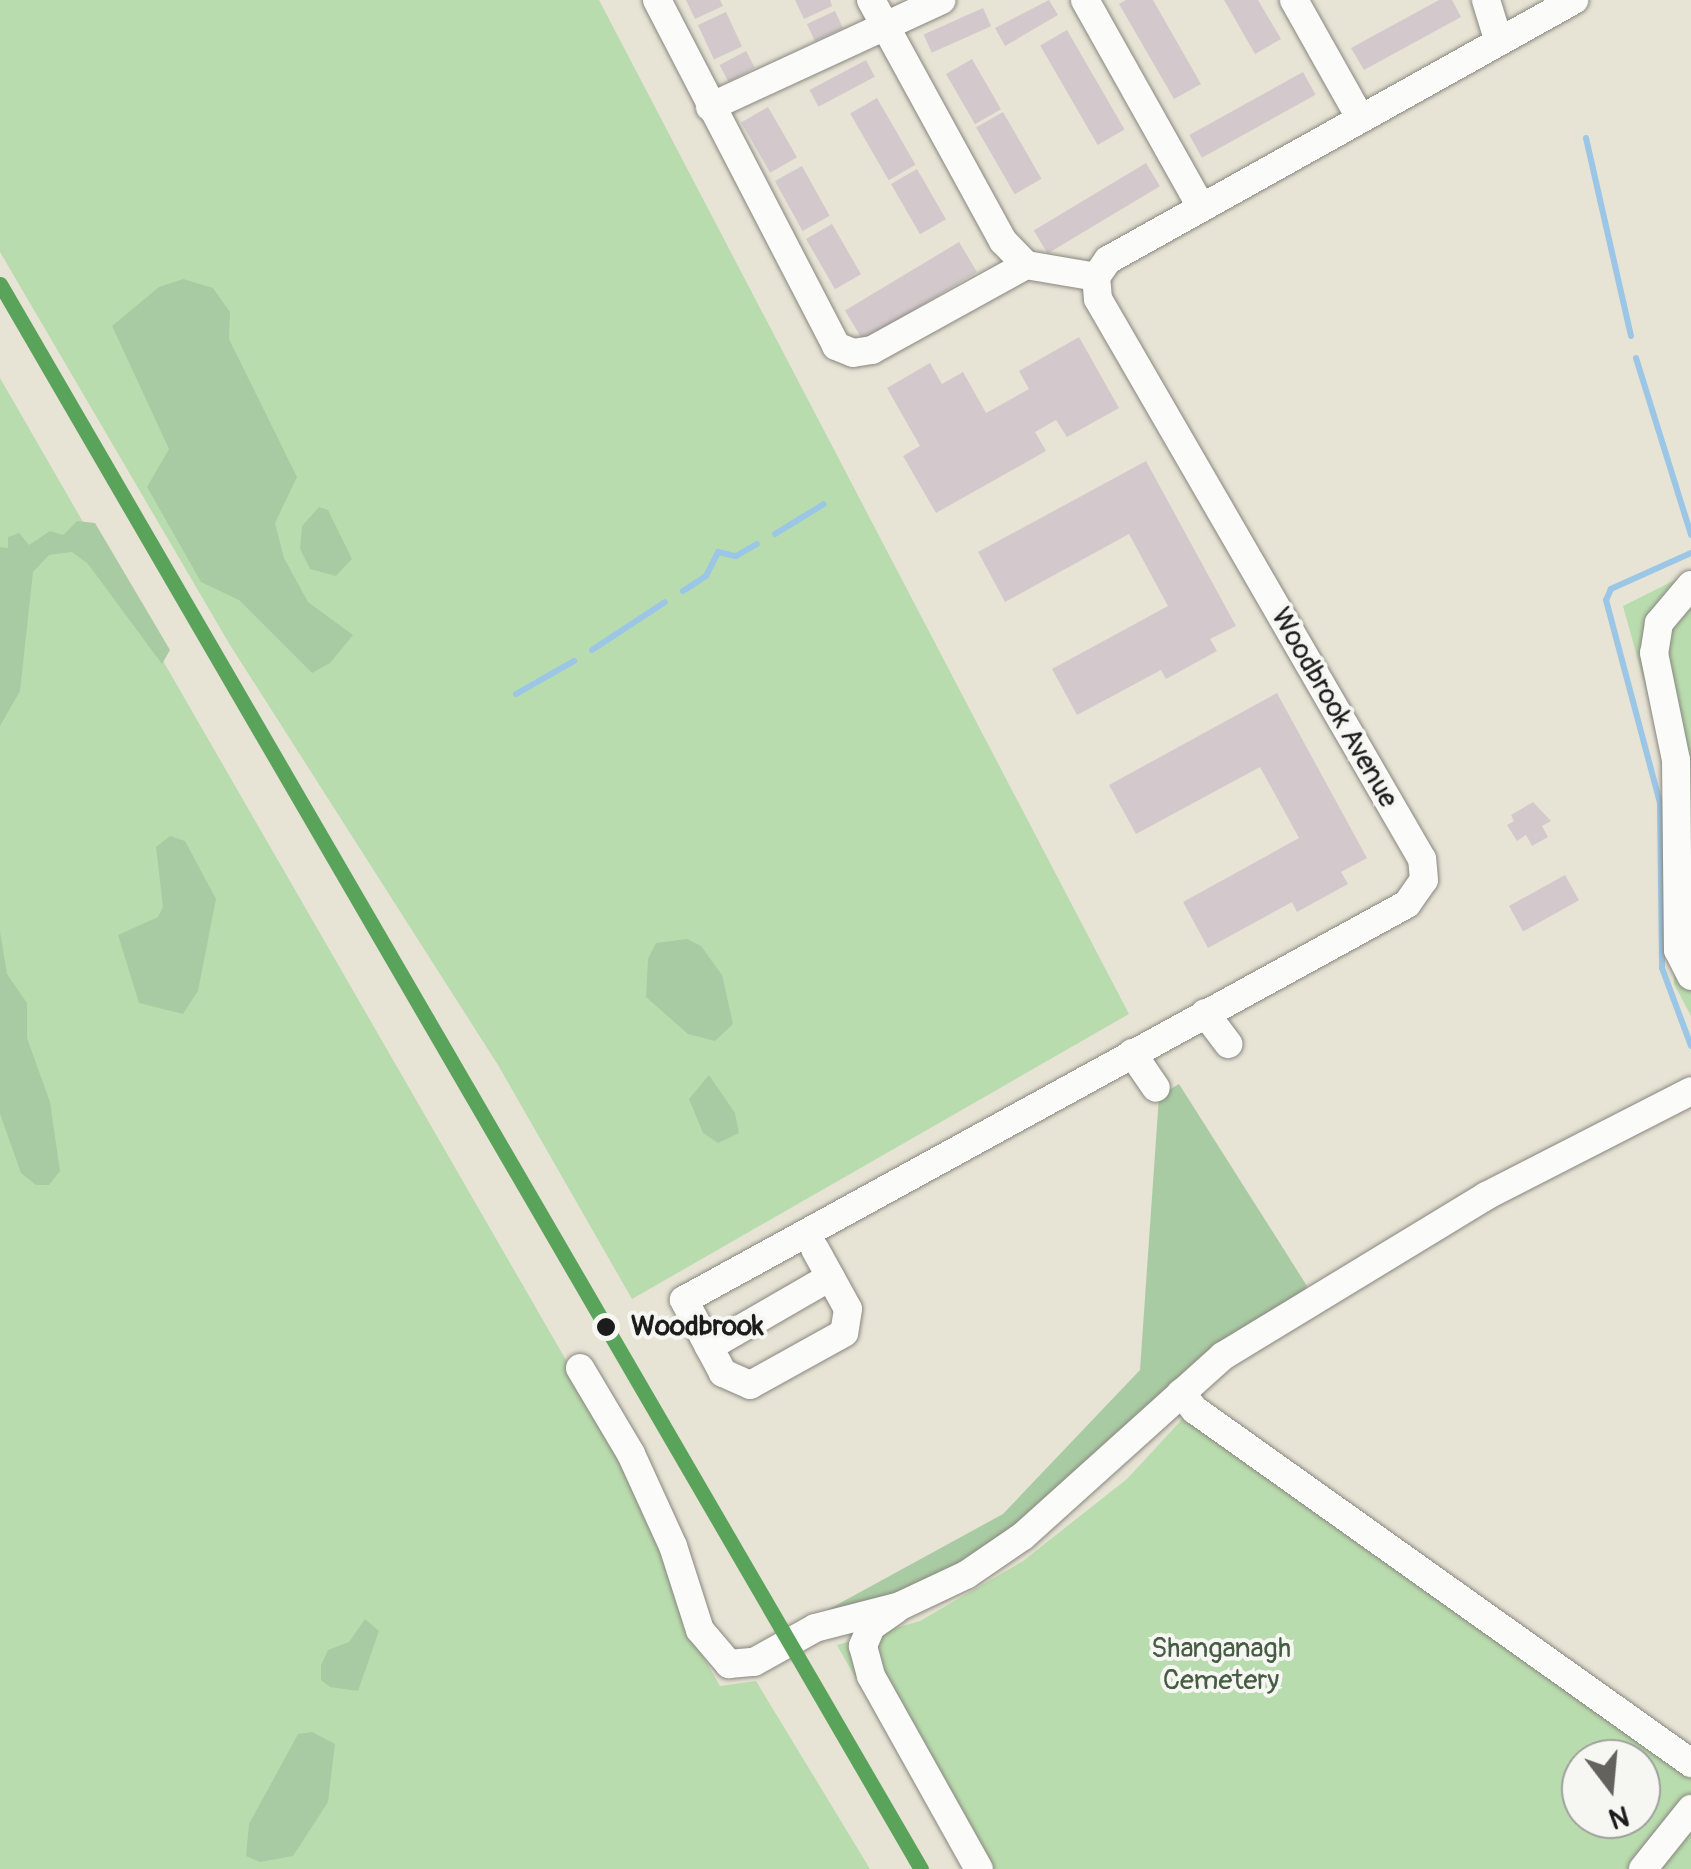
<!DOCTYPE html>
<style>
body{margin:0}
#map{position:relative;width:1691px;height:1869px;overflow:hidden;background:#e7e3d5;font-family:Pangolin,sans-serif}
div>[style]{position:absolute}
.green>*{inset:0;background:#b9dcae}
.forest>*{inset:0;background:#a9cba3}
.stream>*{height:6px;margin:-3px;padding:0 3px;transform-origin:3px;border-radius:3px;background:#9bc6e6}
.building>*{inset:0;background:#d3c9cc;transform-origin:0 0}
.roads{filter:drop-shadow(0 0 2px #88867f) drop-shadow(0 0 2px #88867f)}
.minor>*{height:28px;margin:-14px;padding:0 14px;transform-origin:14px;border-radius:14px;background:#fbfbf9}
.rail-1>*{height:15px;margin:-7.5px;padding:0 7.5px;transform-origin:7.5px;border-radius:7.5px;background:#59a35b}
.dots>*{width:28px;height:28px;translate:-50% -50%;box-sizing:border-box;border:5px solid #f6f6f2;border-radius:50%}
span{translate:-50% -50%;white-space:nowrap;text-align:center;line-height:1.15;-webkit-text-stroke:8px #f6f6f2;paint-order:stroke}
.street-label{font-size:28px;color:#1c1c1c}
.stop-label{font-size:28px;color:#1c1c1c;font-weight:700}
.left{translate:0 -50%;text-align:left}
.park-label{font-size:28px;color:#465d44}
.north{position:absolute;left:1561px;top:1739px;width:100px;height:100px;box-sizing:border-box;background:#f6f6f2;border:2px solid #9f9f9c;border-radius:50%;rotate:164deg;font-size:28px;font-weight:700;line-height:40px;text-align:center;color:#1c1c1c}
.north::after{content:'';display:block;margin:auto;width:35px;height:45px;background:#63625d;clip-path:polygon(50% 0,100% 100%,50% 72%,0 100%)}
</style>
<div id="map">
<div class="green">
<i style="clip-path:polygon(0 0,599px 0,1129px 1014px,632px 1299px,498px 1065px,230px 645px,0 252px)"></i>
<i style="clip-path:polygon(0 378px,570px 1367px,647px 1507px,687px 1628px,720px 1686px,756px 1681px,870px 1869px,0 1869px)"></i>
<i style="clip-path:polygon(1691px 572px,1691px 1016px,1674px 984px,1667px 765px,1623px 606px)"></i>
<i style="clip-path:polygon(evenodd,1199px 1401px,1691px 1750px,1691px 1869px,963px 1869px,837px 1645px,920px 1621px,1023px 1561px,1127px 1479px,1199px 1401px,1581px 1759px,1641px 1759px,1641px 1819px,1581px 1819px,1581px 1759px)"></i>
</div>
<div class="forest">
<i style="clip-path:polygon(183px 279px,213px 288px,230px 312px,229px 339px,297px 477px,275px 523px,284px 558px,308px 602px,353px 635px,330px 663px,312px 673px,239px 600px,201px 582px,147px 487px,169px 449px,112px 326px,159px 287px)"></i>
<i style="clip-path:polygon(319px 507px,328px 510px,352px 559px,336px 576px,310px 569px,300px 549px,302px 526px)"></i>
<i style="clip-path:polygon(77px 521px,95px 523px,170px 650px,162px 664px,88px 564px,72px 552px,49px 555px,33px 572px,20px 691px,0 726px,0 547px,8px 548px,8px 537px,19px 533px,29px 545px,50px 531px,63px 535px)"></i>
<i style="clip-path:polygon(170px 836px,185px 841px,216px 899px,198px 991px,183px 1014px,139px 1003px,118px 935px,158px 917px,163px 907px,156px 847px)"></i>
<i style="clip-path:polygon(0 931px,7px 974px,27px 1003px,27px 1038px,50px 1102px,60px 1171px,49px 1185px,36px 1185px,21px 1173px,0 1114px)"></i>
<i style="clip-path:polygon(687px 939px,701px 946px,722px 975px,733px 1024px,715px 1041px,688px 1034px,646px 997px,648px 959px,656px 943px)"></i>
<i style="clip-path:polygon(709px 1075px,735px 1113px,739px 1133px,718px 1143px,703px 1133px,689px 1099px)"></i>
<i style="clip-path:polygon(1179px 1084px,1307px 1286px,1299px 1298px,1218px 1346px,1164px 1390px,1008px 1539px,924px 1585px,811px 1619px,1003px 1514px,1140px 1370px,1159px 1096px)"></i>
<i style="clip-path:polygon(365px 1619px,379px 1631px,358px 1691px,330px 1687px,321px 1680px,321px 1665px,328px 1650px,349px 1642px)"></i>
<i style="clip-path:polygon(312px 1732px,335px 1744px,328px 1802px,293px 1856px,260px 1862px,246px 1856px,249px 1824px,298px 1734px)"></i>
</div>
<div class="stream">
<i style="left:1586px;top:138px;width:203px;rotate:77.2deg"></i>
<i style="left:1636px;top:358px;width:185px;rotate:72.7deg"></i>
<i style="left:775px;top:534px;width:57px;rotate:-31.5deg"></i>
<i style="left:1691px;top:553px;width:88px;rotate:155.8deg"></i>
<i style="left:1611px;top:589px;width:12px;rotate:114deg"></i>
<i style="left:1606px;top:600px;width:210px;rotate:75.1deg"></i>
<i style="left:1660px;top:803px;width:165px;rotate:89.3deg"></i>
<i style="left:1662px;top:968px;width:83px;rotate:69.6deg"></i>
<i style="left:683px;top:591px;width:27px;rotate:-33deg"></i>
<i style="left:706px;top:576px;width:27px;rotate:-63deg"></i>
<i style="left:718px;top:552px;width:18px;rotate:13deg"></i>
<i style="left:736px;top:556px;width:24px;rotate:-30deg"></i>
<i style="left:592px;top:650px;width:87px;rotate:-33.3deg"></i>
<i style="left:516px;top:694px;width:67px;rotate:-29.6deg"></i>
</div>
<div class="building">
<i style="clip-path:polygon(686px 0,720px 0,723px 6px,695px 19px)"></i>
<i style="clip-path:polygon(795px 0,830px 0,832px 6px,804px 19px)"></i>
<i style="clip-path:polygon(1049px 0,1058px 15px,1005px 46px,995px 28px)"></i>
<i style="clip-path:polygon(1126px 0,1153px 0,1201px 84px,1174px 99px,1119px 4px)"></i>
<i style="clip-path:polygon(1224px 0,1258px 0,1281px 39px,1255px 54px)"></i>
<i style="clip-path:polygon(1439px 0,1452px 0,1461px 17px,1364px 70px,1351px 48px)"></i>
<i style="left:983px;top:8px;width:20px;height:65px;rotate:66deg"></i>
<i style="left:835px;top:11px;width:19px;height:31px;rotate:65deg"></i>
<i style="left:726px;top:12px;width:38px;height:31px;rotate:65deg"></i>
<i style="left:1067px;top:30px;width:115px;height:31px;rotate:60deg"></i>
<i style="left:746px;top:51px;width:19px;height:30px;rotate:62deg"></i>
<i style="left:972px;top:59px;width:58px;height:30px;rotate:60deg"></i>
<i style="left:866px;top:60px;width:19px;height:64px;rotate:62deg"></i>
<i style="left:1303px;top:72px;width:26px;height:130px;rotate:61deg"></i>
<i style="left:877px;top:98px;width:77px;height:31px;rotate:60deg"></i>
<i style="left:768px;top:107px;width:58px;height:31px;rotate:60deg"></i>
<i style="left:1003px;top:112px;width:77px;height:31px;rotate:60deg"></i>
<i style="left:1146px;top:163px;width:27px;height:131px;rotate:59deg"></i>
<i style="left:802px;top:166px;width:57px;height:31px;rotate:61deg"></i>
<i style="left:917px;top:169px;width:58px;height:30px;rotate:60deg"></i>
<i style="left:832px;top:224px;width:58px;height:30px;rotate:60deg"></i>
<i style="left:959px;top:242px;width:35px;height:133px;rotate:59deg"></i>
<i style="clip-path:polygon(1079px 337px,1119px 408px,1067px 437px,1056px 420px,1035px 432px,1046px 451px,936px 513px,903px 456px,920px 446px,887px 388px,930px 363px,942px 384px,963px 372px,986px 413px,1029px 389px,1019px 371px)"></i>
<i style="clip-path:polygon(1146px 461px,1236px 626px,1210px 639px,1217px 651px,1166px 679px,1161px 670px,1077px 715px,1052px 669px,1168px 606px,1129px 534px,1005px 602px,978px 552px)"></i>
<i style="clip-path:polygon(1277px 693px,1367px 858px,1341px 872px,1348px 884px,1297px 912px,1292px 902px,1208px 948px,1183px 902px,1299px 838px,1260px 767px,1136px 834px,1109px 785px)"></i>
<i style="clip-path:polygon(1533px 802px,1551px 821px,1542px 826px,1548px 837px,1532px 846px,1526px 835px,1517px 841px,1507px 825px,1514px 821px,1511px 815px)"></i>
<i style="left:1565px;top:875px;width:29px;height:64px;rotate:61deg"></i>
</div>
<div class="roads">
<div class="minor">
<i style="left:657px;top:0;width:390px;rotate:62.6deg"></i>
<i style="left:836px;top:346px;width:18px;rotate:22deg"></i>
<i style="left:853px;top:353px;width:19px;rotate:-9deg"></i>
<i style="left:872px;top:350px;width:176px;rotate:-28.9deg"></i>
<i style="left:871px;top:0;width:275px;rotate:61.3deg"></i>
<i style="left:1003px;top:241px;width:33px;rotate:46deg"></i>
<i style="left:1026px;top:265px;width:71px;rotate:9.7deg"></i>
<i style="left:1085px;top:0;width:237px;rotate:60.7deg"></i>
<i style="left:1294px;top:0;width:133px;rotate:60.7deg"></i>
<i style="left:1486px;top:0;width:41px;rotate:72.9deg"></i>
<i style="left:710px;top:107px;width:255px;rotate:-24.8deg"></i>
<i style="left:1691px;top:585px;width:50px;rotate:130.1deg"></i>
<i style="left:1659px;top:623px;width:30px;rotate:99deg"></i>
<i style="left:1654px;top:653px;width:109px;rotate:78.4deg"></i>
<i style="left:1676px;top:760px;width:190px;rotate:89.4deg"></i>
<i style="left:1678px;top:950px;width:29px;rotate:63deg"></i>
<i style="left:1205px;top:1013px;width:39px;rotate:53deg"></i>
<i style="left:1132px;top:1053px;width:42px;rotate:55.6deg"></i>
<i style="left:815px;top:1249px;width:68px;rotate:61.2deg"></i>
<i style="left:848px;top:1309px;width:24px;rotate:99deg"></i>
<i style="left:844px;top:1333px;width:107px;rotate:151deg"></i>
<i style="left:750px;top:1385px;width:30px;rotate:-156deg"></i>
<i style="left:723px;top:1373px;width:83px;rotate:-118.1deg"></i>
<i style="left:684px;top:1300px;width:824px;rotate:-28.71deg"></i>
<i style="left:1407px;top:904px;width:29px;rotate:-55deg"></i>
<i style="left:1424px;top:880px;width:21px;rotate:-95deg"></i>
<i style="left:1422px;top:859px;width:647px;rotate:-120.05deg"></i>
<i style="left:1098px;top:299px;width:22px;rotate:-95deg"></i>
<i style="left:1096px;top:277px;width:21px;rotate:-55deg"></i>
<i style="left:1108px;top:260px;width:534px;rotate:-29.16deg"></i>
<i style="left:709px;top:1347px;width:140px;rotate:-30deg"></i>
<i style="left:580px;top:1368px;width:100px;rotate:59.3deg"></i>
<i style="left:631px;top:1454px;width:101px;rotate:65.5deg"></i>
<i style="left:673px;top:1546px;width:88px;rotate:72.2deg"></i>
<i style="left:700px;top:1630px;width:45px;rotate:49.5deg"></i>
<i style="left:729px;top:1664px;width:25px;rotate:-5deg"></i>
<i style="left:754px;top:1662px;width:70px;rotate:-29.1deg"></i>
<i style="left:815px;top:1628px;width:88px;rotate:-14.5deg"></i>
<i style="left:900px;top:1606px;width:73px;rotate:-25.2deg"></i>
<i style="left:966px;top:1575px;width:69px;rotate:-34.4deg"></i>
<i style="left:1023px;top:1536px;width:269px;rotate:-42deg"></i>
<i style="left:1223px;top:1356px;width:308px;rotate:-31.3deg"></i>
<i style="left:1486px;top:1196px;width:230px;rotate:-27.1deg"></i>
<i style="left:1181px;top:1393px;width:22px;rotate:51deg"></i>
<i style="left:1195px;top:1410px;width:609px;rotate:35.44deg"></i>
<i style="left:895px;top:1610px;width:29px;rotate:145deg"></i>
<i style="left:871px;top:1627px;width:21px;rotate:113deg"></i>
<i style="left:863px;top:1646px;width:31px;rotate:75deg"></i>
<i style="left:871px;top:1676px;width:221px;rotate:60.8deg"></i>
<i style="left:1643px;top:1869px;width:77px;rotate:-51.3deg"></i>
</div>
</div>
<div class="rail-1">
<i style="left:0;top:284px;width:1833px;rotate:59.84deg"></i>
</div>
<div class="dots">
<i style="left:606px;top:1327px;background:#1c1c1c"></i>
</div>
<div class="street-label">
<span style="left:1334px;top:708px;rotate:60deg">Woodbrook Avenue</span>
</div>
<div class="stop-label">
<span class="left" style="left:631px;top:1327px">Woodbrook</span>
</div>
<div class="park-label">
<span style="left:1221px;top:1665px">Shanganagh<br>Cemetery</span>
</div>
<div class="north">N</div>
</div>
